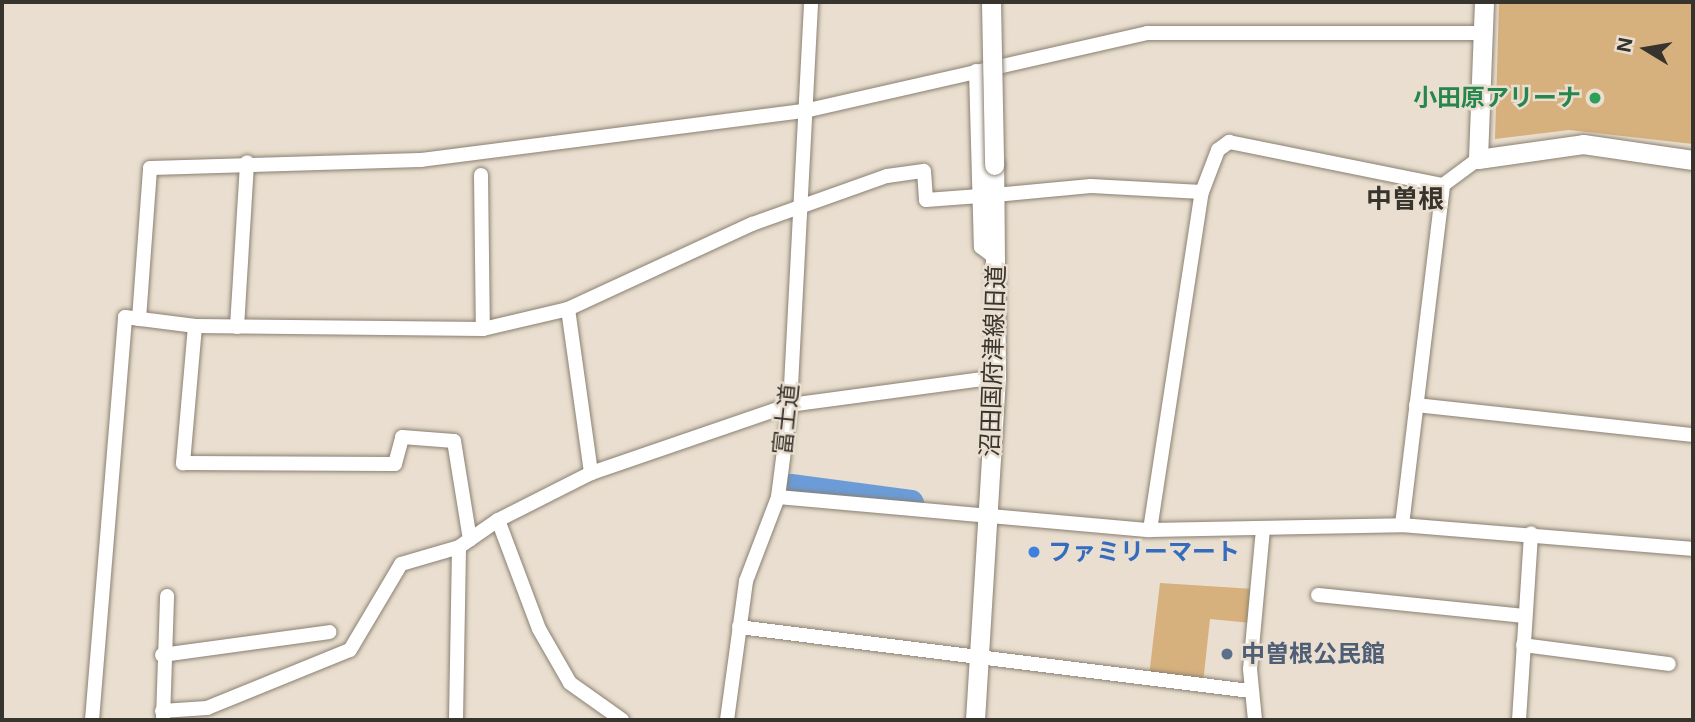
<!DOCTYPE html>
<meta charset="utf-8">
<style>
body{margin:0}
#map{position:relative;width:1695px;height:722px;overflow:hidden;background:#e9decf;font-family:Inter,"Noto Sans JP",sans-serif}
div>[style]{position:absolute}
.green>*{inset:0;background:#d6b07d}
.river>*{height:26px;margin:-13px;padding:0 13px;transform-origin:13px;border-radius:13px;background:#6b9cd8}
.roads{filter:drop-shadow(0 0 2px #8a8072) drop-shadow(0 0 2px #8a8072)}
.street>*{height:14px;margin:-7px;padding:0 7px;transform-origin:7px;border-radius:7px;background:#fff}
.secondary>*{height:19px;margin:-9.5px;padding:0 9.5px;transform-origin:9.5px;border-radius:9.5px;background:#fff}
.bridges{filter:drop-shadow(0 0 2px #8a8072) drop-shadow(0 0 2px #8a8072)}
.secondary-bridge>*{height:19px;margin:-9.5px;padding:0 9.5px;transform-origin:9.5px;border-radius:9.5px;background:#fff}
.dots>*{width:19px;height:19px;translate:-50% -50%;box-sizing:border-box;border:4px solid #e9decf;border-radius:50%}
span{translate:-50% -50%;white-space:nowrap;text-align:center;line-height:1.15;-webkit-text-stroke:5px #e9decf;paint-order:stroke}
.leisure-label{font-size:24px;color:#27864d;font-weight:700}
.right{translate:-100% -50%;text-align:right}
.street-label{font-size:24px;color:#37332d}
.shop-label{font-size:24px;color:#366cbe;font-weight:700}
.left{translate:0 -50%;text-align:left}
.service-label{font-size:24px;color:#4e5e75;font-weight:700}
.neighbourhood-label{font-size:26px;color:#37332d;font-weight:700}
.frame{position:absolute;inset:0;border:4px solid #37332d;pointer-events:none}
.north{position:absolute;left:1611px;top:14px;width:70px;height:70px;-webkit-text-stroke:5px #e9decf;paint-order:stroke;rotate:281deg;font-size:19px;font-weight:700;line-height:28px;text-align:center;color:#37332d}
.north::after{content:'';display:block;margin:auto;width:24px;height:32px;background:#37332d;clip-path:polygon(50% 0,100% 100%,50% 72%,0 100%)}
</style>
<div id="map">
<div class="green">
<i style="clip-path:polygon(1499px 2px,1693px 2px,1693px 144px,1569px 130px,1495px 139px)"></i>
<i style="clip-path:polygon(1160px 583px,1254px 589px,1251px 623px,1210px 619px,1203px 683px,1149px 676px)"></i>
</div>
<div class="river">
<i style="left:791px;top:487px;width:121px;rotate:7.6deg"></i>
</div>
<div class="roads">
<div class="street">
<i style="left:976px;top:71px;width:176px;rotate:88.4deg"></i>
<i style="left:981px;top:247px;width:20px;rotate:37deg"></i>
<i style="left:481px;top:175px;width:154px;rotate:89.3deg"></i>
<i style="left:995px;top:195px;width:96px;rotate:-5.4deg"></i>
<i style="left:1091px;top:186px;width:111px;rotate:3.1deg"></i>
<i style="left:1202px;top:192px;width:45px;rotate:-69.1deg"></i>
<i style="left:1218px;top:150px;width:14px;rotate:-36deg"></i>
<i style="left:1229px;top:142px;width:218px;rotate:11.4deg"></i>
<i style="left:568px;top:309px;width:166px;rotate:82deg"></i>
<i style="left:139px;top:319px;width:151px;rotate:-85.8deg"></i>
<i style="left:150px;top:168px;width:271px;rotate:-1.7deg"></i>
<i style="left:421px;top:160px;width:386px;rotate:-7.3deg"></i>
<i style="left:804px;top:111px;width:352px;rotate:-12.8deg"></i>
<i style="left:1147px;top:33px;width:336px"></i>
<i style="left:195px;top:326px;width:138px;rotate:95deg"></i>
<i style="left:183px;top:463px;width:212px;rotate:0.3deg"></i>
<i style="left:395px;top:464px;width:28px;rotate:-75deg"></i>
<i style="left:402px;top:437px;width:52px;rotate:4.4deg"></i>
<i style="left:454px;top:441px;width:100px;rotate:80.8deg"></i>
<i style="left:237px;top:327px;width:165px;rotate:-86.5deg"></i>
<i style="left:1416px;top:405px;width:279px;rotate:6.2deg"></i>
<i style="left:778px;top:497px;width:373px;rotate:5.1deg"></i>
<i style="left:1150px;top:530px;width:252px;rotate:-1.1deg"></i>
<i style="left:1402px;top:525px;width:292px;rotate:4.7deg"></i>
<i style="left:498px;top:520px;width:116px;rotate:69.4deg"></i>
<i style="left:539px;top:629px;width:62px;rotate:60.1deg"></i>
<i style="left:570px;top:683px;width:64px;rotate:35.4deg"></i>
<i style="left:1402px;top:525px;width:342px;rotate:-83.1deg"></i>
<i style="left:1443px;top:185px;width:44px;rotate:-36.6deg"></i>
<i style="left:1150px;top:530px;width:342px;rotate:-81.3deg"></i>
<i style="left:1318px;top:595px;width:208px;rotate:5.8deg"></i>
<i style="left:739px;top:627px;width:515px;rotate:7.14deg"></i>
<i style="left:1523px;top:645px;width:147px;rotate:7.4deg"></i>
<i style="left:162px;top:655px;width:169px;rotate:-7.8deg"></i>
<i style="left:162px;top:711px;width:45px;rotate:-3.8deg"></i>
<i style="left:207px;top:708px;width:154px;rotate:-22.1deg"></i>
<i style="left:350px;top:650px;width:100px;rotate:-59.3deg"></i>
<i style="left:401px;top:564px;width:60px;rotate:-16.3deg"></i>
<i style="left:459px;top:547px;width:47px;rotate:-34.7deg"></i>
<i style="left:498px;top:520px;width:104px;rotate:-26.8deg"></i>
<i style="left:591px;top:473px;width:210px;rotate:-18.9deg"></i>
<i style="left:790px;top:405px;width:208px;rotate:-7.7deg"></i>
<i style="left:163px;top:719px;width:123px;rotate:-88.1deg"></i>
<i style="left:92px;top:720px;width:404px;rotate:-85.3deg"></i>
<i style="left:125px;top:317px;width:71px;rotate:7.3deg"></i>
<i style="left:195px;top:326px;width:288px;rotate:0.6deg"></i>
<i style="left:483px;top:329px;width:87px;rotate:-13.2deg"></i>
<i style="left:568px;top:309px;width:203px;rotate:-24.8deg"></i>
<i style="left:752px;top:224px;width:143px;rotate:-19.6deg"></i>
<i style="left:887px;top:176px;width:37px;rotate:-8deg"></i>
<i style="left:924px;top:171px;width:29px;rotate:86deg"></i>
<i style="left:926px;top:200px;width:54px;rotate:-4.2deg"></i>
<i style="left:456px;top:720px;width:173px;rotate:-89deg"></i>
<i style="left:727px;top:720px;width:140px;rotate:-82.2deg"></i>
<i style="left:746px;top:581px;width:90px;rotate:-69.1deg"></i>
<i style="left:778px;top:497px;width:93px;rotate:-82.6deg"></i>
<i style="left:790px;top:405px;width:404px;rotate:-87deg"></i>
<i style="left:1255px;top:720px;width:51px;rotate:-95.6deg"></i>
<i style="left:1250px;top:669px;width:140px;rotate:-84.7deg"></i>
<i style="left:1519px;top:720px;width:187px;rotate:-86.3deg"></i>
</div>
<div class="secondary">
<i style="left:1484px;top:2px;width:157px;rotate:92.2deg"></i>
<i style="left:1478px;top:159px;width:106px;rotate:-8.1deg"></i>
<i style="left:1583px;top:144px;width:111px;rotate:8.3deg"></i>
<i style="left:975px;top:720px;width:344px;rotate:-86.5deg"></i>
<i style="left:996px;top:377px;width:212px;rotate:-90.5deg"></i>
</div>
</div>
<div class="bridges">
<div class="secondary-bridge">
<i style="left:991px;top:2px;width:163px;rotate:88.9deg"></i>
</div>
</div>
<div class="dots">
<i style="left:1595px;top:98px;background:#2e9e5b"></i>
<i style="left:1034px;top:552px;background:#3f7fe0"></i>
<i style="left:1227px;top:654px;background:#5c6f8a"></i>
</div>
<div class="leisure-label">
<span class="right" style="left:1581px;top:98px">小田原アリーナ</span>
</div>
<div class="street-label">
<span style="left:993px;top:361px;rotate:-88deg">沼田国府津線旧道</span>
<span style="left:786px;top:419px;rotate:-84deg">富士道</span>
</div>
<div class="shop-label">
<span class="left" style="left:1048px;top:552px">ファミリーマート</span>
</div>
<div class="service-label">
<span class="left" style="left:1241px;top:654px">中曽根公民館</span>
</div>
<div class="neighbourhood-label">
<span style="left:1405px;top:199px">中曽根</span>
</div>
<div class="frame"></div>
<div class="north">N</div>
</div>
